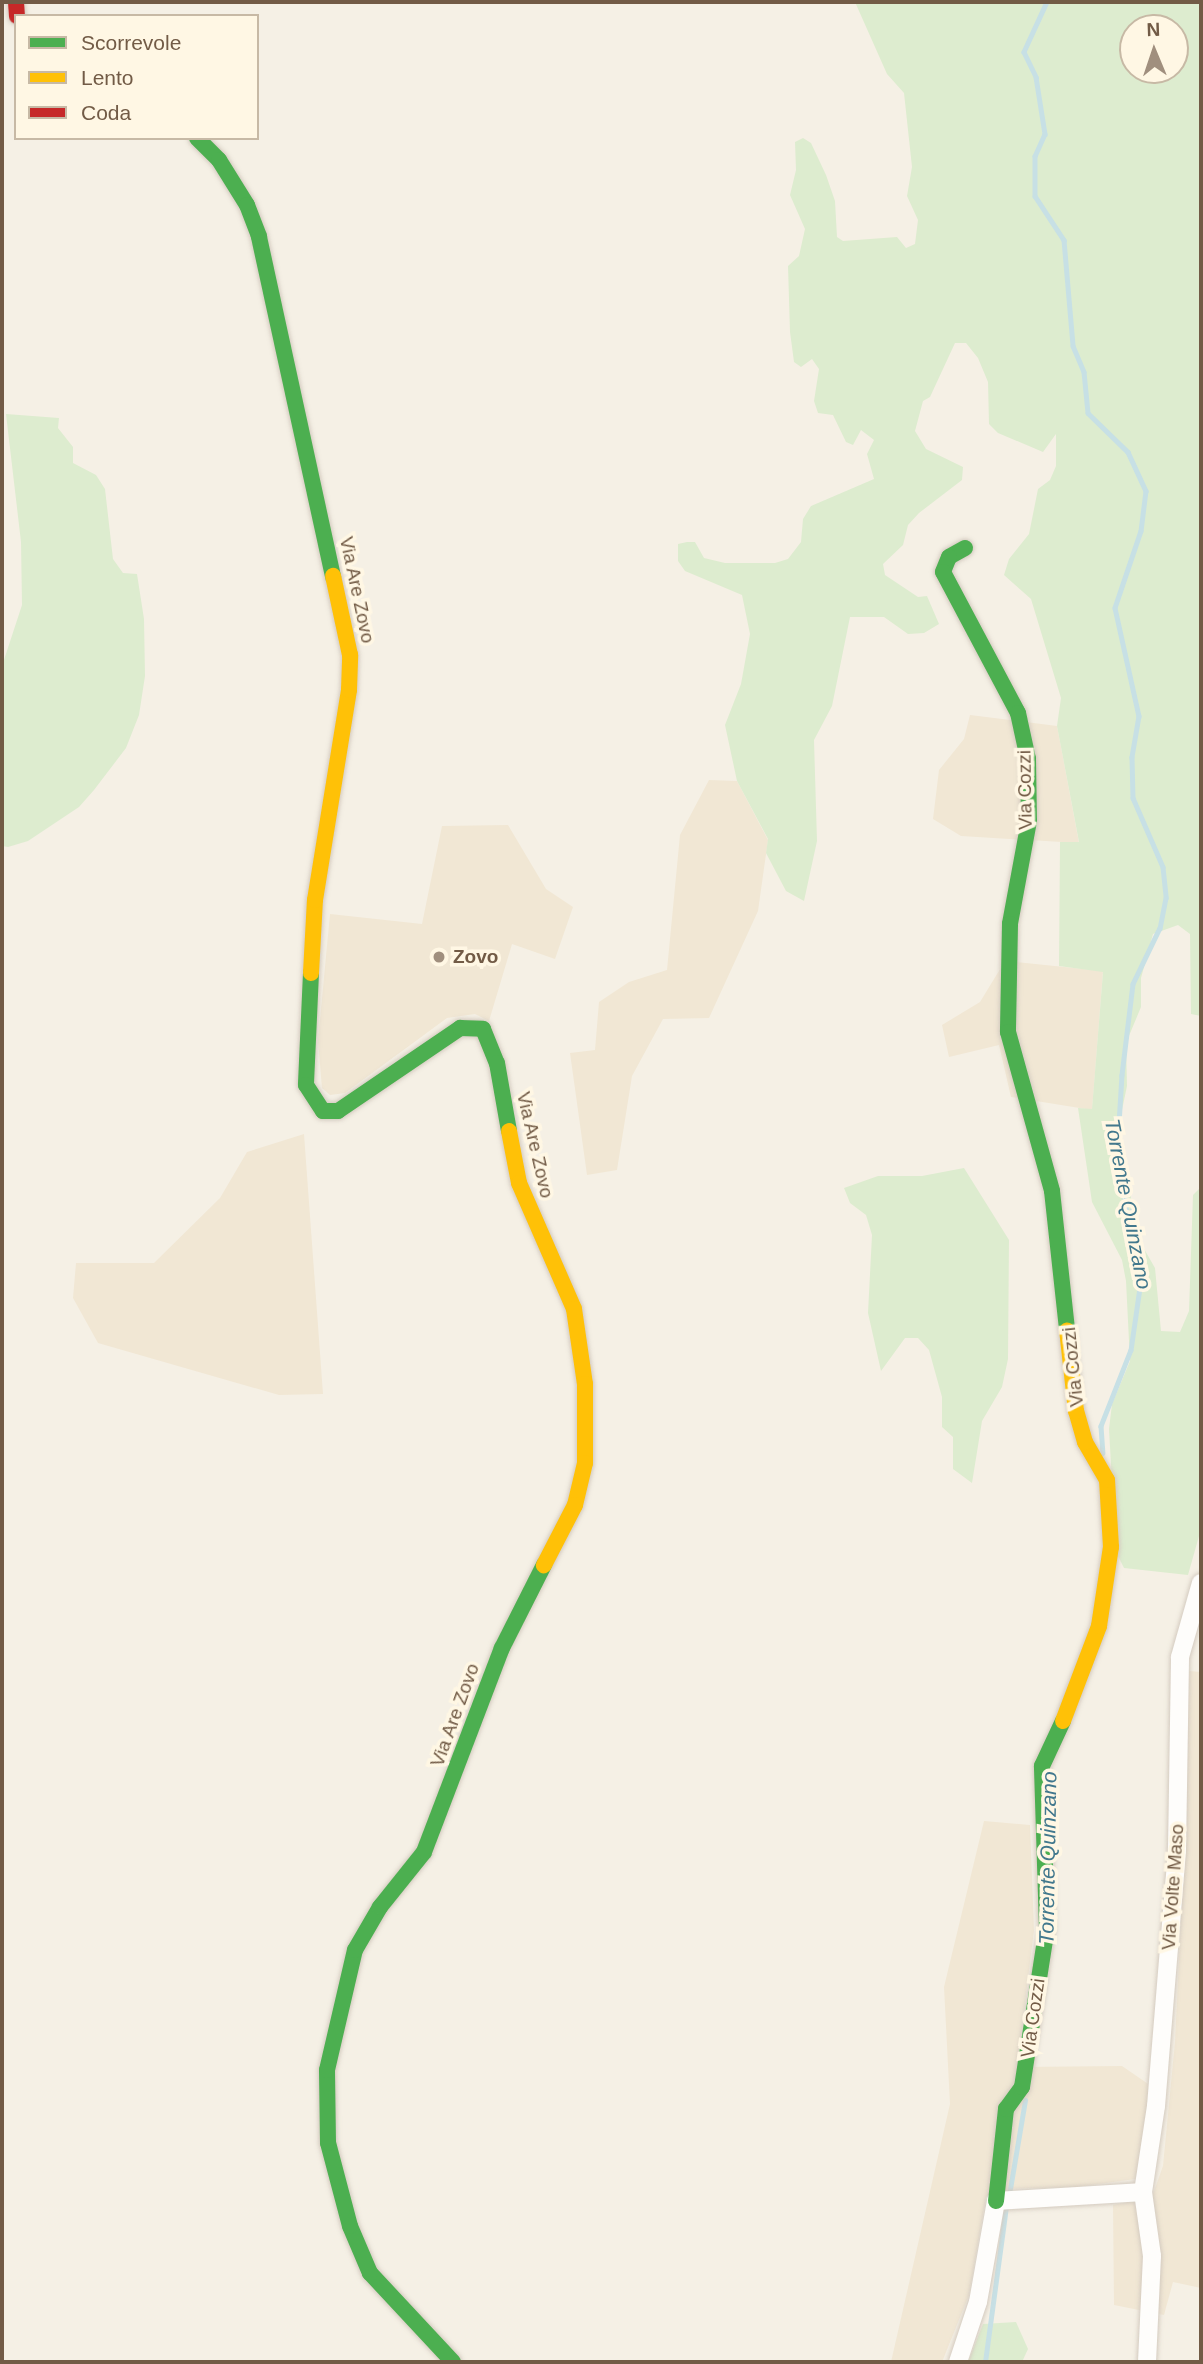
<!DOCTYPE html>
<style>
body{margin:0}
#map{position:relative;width:1203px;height:2364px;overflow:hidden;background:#f5f0e5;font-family:Arial,sans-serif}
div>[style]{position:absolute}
.residential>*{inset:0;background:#f1e7d4}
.green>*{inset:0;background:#ddeccf}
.stream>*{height:4.5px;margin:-2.25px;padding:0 2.25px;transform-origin:2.25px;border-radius:2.25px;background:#c7e0e5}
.roads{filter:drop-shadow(0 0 2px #d4cbc0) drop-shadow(0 0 2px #d4cbc0)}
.street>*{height:18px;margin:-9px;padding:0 9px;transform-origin:9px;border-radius:9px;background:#fefdfb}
.fast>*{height:16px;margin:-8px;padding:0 8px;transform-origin:8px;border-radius:8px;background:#4caf50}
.slow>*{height:16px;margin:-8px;padding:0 8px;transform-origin:8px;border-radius:8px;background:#ffc107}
.jam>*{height:16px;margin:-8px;padding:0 8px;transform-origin:8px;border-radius:8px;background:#c62828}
.dots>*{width:19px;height:19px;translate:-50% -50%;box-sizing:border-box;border:4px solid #fff7e4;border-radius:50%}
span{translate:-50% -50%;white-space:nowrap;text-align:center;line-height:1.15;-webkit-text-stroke:7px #fff7e4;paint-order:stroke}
.street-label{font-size:19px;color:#725b46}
.poi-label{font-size:19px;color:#725b46;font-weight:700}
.left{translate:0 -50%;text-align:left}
.water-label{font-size:21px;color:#42788d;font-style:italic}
.frame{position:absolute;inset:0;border:4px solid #725b46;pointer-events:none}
.legend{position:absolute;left:14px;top:14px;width:245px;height:126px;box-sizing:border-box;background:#fff7e4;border:2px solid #c7b9a5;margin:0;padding:9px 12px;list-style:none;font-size:21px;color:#725b46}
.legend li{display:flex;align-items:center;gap:14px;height:35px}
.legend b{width:35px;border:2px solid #c7b9a5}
.north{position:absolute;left:1119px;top:14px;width:70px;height:70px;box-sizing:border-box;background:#fff7e4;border:2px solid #c7b9a5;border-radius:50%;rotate:358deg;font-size:19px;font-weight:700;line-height:28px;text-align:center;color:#725b46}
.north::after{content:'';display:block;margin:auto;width:24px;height:32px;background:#a08f7e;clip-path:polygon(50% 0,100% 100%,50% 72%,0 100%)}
</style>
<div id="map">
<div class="residential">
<i style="clip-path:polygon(970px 715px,1057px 726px,1079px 843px,961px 836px,933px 819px,939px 770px,964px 739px)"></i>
<i style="clip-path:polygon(709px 780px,737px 781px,768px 840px,758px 911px,709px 1018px,663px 1019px,632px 1076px,617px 1170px,587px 1175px,570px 1053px,595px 1050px,599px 1002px,629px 982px,667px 970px,680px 835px)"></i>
<i style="clip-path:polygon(508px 825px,546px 889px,573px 907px,555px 959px,512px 944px,489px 1021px,475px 1014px,447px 1018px,345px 1093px,330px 1095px,322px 1088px,318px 1041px,330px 914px,422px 924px,442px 826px)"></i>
<i style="clip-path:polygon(1005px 961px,1103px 971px,1092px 1110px,1011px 1097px,999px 1045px,949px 1057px,942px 1025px,980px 1002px)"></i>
<i style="clip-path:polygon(304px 1134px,323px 1394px,279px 1395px,98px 1343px,73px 1298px,76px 1263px,154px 1263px,220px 1198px,247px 1152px)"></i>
<i style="clip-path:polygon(1189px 1671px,1201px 1672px,1201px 2288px,1173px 2282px,1164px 2315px,1114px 2305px,1113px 2205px,1152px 2197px,1163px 2166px,1175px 2042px,1182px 1897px,1183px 1712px)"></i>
<i style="clip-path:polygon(984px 1821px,1030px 1825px,1034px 1930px,1017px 2067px,1122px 2066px,1154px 2088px,1147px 2157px,1135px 2179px,1077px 2187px,996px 2189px,986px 2197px,969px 2295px,942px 2362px,891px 2362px,950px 2104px,944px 1987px)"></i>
</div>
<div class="green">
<i style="clip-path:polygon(evenodd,855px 2px,1201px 2px,1201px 1016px,1191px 1014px,1190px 934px,1178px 925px,1153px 934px,1141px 978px,1141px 1007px,1126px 1043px,1127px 1086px,1118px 1129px,1139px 1240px,1155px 1268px,1161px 1331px,1180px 1332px,1189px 1311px,1193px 1195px,1201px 1187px,1201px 1529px,1188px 1575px,1124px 1568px,1116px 1552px,1109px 1429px,1112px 1404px,1130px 1361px,1126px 1281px,1122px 1260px,1092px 1202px,1078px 1108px,1092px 1109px,1103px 972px,1059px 966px,1060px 842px,1079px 842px,1057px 726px,1061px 698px,1031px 599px,1004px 575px,1009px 559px,1029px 534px,1038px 489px,1050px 480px,1056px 466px,1056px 434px,1043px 452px,998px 433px,989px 424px,988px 382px,978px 358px,966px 343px,955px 343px,930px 397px,923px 401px,915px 431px,926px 449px,963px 467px,962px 480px,919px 513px,908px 525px,903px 545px,883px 564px,885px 575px,918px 597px,927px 596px,939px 624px,924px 633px,908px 634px,884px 617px,850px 617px,832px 706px,814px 740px,817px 841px,804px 901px,786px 891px,766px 853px,768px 839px,737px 781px,725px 725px,741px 684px,750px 634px,742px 595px,685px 571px,678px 561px,678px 544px,687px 542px,695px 542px,704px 558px,725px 563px,775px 563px,788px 559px,801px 542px,803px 519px,811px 506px,874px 479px,867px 454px,874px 440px,861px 430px,853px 445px,846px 442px,833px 415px,818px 413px,814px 401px,819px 369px,812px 359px,801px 367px,794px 362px,790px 332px,788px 266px,799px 256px,805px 229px,790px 195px,796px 170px,795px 142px,803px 138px,811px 143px,826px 175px,835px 201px,837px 237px,843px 241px,897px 237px,906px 248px,915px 244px,918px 220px,907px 196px,912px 167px,904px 93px,887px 74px,855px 2px,1133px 28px,1175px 28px,1175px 70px,1133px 70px,1133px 28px)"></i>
<i style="clip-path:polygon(6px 414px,59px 418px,58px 428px,73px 447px,73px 463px,96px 475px,105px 489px,113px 559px,123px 573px,137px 574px,144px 619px,145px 676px,139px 715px,126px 748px,94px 790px,79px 807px,28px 841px,8px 847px,2px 846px,2px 666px,22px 605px,21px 542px)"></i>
<i style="clip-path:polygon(964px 1168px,1009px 1240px,1008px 1359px,1002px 1387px,982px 1421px,972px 1483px,953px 1469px,953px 1437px,942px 1427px,942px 1397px,929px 1350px,918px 1338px,905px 1338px,881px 1371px,868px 1313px,872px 1235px,866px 1215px,850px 1203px,844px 1188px,878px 1176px,922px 1176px)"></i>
<i style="clip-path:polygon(1016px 2322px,1028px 2349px,1022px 2362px,968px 2362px,983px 2324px)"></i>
</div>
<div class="stream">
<i style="left:1047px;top:2px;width:55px;rotate:114.7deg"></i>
<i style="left:1024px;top:52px;width:28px;rotate:64deg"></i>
<i style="left:1036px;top:77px;width:58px;rotate:81deg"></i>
<i style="left:1045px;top:134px;width:24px;rotate:114deg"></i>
<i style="left:1035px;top:156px;width:40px;rotate:90deg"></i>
<i style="left:1035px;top:196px;width:53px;rotate:56.6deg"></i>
<i style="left:1064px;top:240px;width:106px;rotate:85.1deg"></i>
<i style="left:1073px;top:346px;width:28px;rotate:67deg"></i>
<i style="left:1084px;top:372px;width:41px;rotate:84.4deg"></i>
<i style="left:1088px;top:413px;width:56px;rotate:44.3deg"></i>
<i style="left:1128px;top:452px;width:43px;rotate:65.2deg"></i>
<i style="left:1146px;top:491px;width:40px;rotate:97.1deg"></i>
<i style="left:1141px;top:531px;width:81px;rotate:108.7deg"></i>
<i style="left:1115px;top:608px;width:111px;rotate:77.5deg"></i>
<i style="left:1139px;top:716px;width:42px;rotate:99.7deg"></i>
<i style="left:1132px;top:757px;width:41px;rotate:88.6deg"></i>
<i style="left:1133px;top:798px;width:75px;rotate:66.5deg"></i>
<i style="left:1163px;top:867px;width:31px;rotate:84deg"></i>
<i style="left:1166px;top:898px;width:31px;rotate:101deg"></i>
<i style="left:1160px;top:928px;width:62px;rotate:115.7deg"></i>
<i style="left:1133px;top:984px;width:92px;rotate:96.9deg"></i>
<i style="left:1122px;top:1075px;width:82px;rotate:93.5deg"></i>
<i style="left:1117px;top:1157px;width:96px;rotate:79.7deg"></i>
<i style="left:1134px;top:1251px;width:40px;rotate:-92.9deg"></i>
<i style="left:1132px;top:1211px;width:22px;rotate:80deg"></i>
<i style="left:1136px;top:1233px;width:48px;rotate:84.1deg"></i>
<i style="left:1141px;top:1281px;width:70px;rotate:98.2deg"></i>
<i style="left:1131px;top:1350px;width:82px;rotate:111.5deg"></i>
<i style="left:1101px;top:1426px;width:27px;rotate:86deg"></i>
<i style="left:1009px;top:2195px;width:96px;rotate:-80.4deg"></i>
<i style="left:985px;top:2362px;width:156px;rotate:-82.3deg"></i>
</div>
<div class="roads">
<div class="street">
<i style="left:958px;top:2362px;width:63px;rotate:-71.6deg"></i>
<i style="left:978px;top:2302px;width:103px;rotate:-79.9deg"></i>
<i style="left:996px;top:2201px;width:147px;rotate:-3.5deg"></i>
<i style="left:1147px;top:2362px;width:106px;rotate:-87.3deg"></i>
<i style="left:1152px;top:2256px;width:65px;rotate:-98deg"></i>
<i style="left:1143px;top:2192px;width:87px;rotate:-81.4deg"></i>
<i style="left:1156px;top:2106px;width:257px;rotate:-85.3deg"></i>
<i style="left:1177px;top:1850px;width:193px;rotate:-89.1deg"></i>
<i style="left:1180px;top:1657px;width:77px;rotate:-74.2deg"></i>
</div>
<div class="fast">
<i style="left:197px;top:138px;width:31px;rotate:45deg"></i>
<i style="left:219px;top:160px;width:53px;rotate:58.1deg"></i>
<i style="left:247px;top:205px;width:34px;rotate:69deg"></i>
<i style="left:259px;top:237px;width:347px;rotate:77.7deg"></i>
<i style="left:965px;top:548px;width:18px;rotate:151deg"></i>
<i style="left:949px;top:557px;width:16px;rotate:112deg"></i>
<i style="left:943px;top:572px;width:160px;rotate:62deg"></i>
<i style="left:1018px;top:713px;width:47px;rotate:77.7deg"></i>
<i style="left:1028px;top:759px;width:62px;rotate:89.1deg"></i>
<i style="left:1029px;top:821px;width:105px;rotate:100.5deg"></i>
<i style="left:1010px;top:924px;width:108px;rotate:91.1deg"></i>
<i style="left:1008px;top:1032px;width:165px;rotate:74.5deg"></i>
<i style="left:1052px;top:1191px;width:140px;rotate:83.8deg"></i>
<i style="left:311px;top:973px;width:112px;rotate:92.6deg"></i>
<i style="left:306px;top:1085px;width:31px;rotate:57deg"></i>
<i style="left:323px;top:1111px;width:15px"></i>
<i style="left:338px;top:1111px;width:148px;rotate:-34.2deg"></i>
<i style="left:460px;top:1028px;width:23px;rotate:2deg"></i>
<i style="left:483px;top:1029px;width:37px;rotate:68deg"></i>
<i style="left:497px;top:1063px;width:69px;rotate:80deg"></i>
<i style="left:996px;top:2201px;width:93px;rotate:-83.8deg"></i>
<i style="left:1006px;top:2109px;width:27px;rotate:-54deg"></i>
<i style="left:1022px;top:2087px;width:161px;rotate:-81.1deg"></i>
<i style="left:1047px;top:1928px;width:162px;rotate:-91.8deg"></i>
<i style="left:1042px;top:1766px;width:50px;rotate:-65deg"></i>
<i style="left:453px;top:2362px;width:122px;rotate:-133deg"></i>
<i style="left:370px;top:2273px;width:51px;rotate:-113.1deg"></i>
<i style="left:350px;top:2226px;width:86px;rotate:-104.8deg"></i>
<i style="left:328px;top:2143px;width:73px;rotate:-90.8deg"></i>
<i style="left:327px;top:2070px;width:123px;rotate:-76.9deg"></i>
<i style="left:355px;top:1950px;width:50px;rotate:-59.8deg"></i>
<i style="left:380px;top:1907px;width:70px;rotate:-51.3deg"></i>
<i style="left:424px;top:1852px;width:218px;rotate:-69.1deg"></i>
<i style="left:502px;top:1648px;width:93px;rotate:-63.2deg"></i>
</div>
<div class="slow">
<i style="left:311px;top:973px;width:73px;rotate:-86.9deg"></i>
<i style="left:315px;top:900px;width:213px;rotate:-80.8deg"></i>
<i style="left:349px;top:690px;width:35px;rotate:-88deg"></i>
<i style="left:350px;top:655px;width:81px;rotate:-102.1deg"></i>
<i style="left:509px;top:1131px;width:53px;rotate:79.1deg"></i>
<i style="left:519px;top:1183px;width:137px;rotate:66.4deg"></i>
<i style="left:574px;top:1309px;width:76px;rotate:81.7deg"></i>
<i style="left:585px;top:1384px;width:79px;rotate:90deg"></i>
<i style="left:585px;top:1463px;width:43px;rotate:103.4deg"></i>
<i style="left:575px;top:1505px;width:68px;rotate:117.3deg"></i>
<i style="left:1063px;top:1721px;width:102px;rotate:-69.2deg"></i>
<i style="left:1099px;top:1626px;width:80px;rotate:-81.4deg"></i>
<i style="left:1111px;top:1547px;width:67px;rotate:-93.4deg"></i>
<i style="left:1107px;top:1480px;width:44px;rotate:-120.1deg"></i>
<i style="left:1085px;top:1442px;width:32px;rotate:-106deg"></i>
<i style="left:1076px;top:1411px;width:81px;rotate:-96.3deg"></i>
</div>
<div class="jam">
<i style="left:16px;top:2px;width:14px;rotate:86deg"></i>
</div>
</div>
<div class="dots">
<i style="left:439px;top:957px;background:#a08f7e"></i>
</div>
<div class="street-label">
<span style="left:357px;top:590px;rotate:78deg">Via Are Zovo</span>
<span style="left:1025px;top:790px;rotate:-91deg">Via Cozzi</span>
<span style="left:535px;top:1145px;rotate:77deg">Via Are Zovo</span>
<span style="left:1073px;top:1367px;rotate:-96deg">Via Cozzi</span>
<span style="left:455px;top:1715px;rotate:-70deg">Via Are Zovo</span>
<span style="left:1173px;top:1887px;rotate:-86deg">Via Volte Maso</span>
<span style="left:1033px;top:2018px;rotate:-82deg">Via Cozzi</span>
</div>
<div class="poi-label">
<span class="left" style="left:453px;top:957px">Zovo</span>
</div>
<div class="water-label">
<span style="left:1128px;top:1204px;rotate:79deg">Torrente Quinzano</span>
<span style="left:1048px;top:1858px;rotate:-89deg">Torrente Quinzano</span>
</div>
<div class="frame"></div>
<ul class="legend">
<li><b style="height:9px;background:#4caf50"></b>Scorrevole</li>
<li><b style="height:9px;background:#ffc107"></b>Lento</li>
<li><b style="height:9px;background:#c62828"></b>Coda</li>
</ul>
<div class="north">N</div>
</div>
